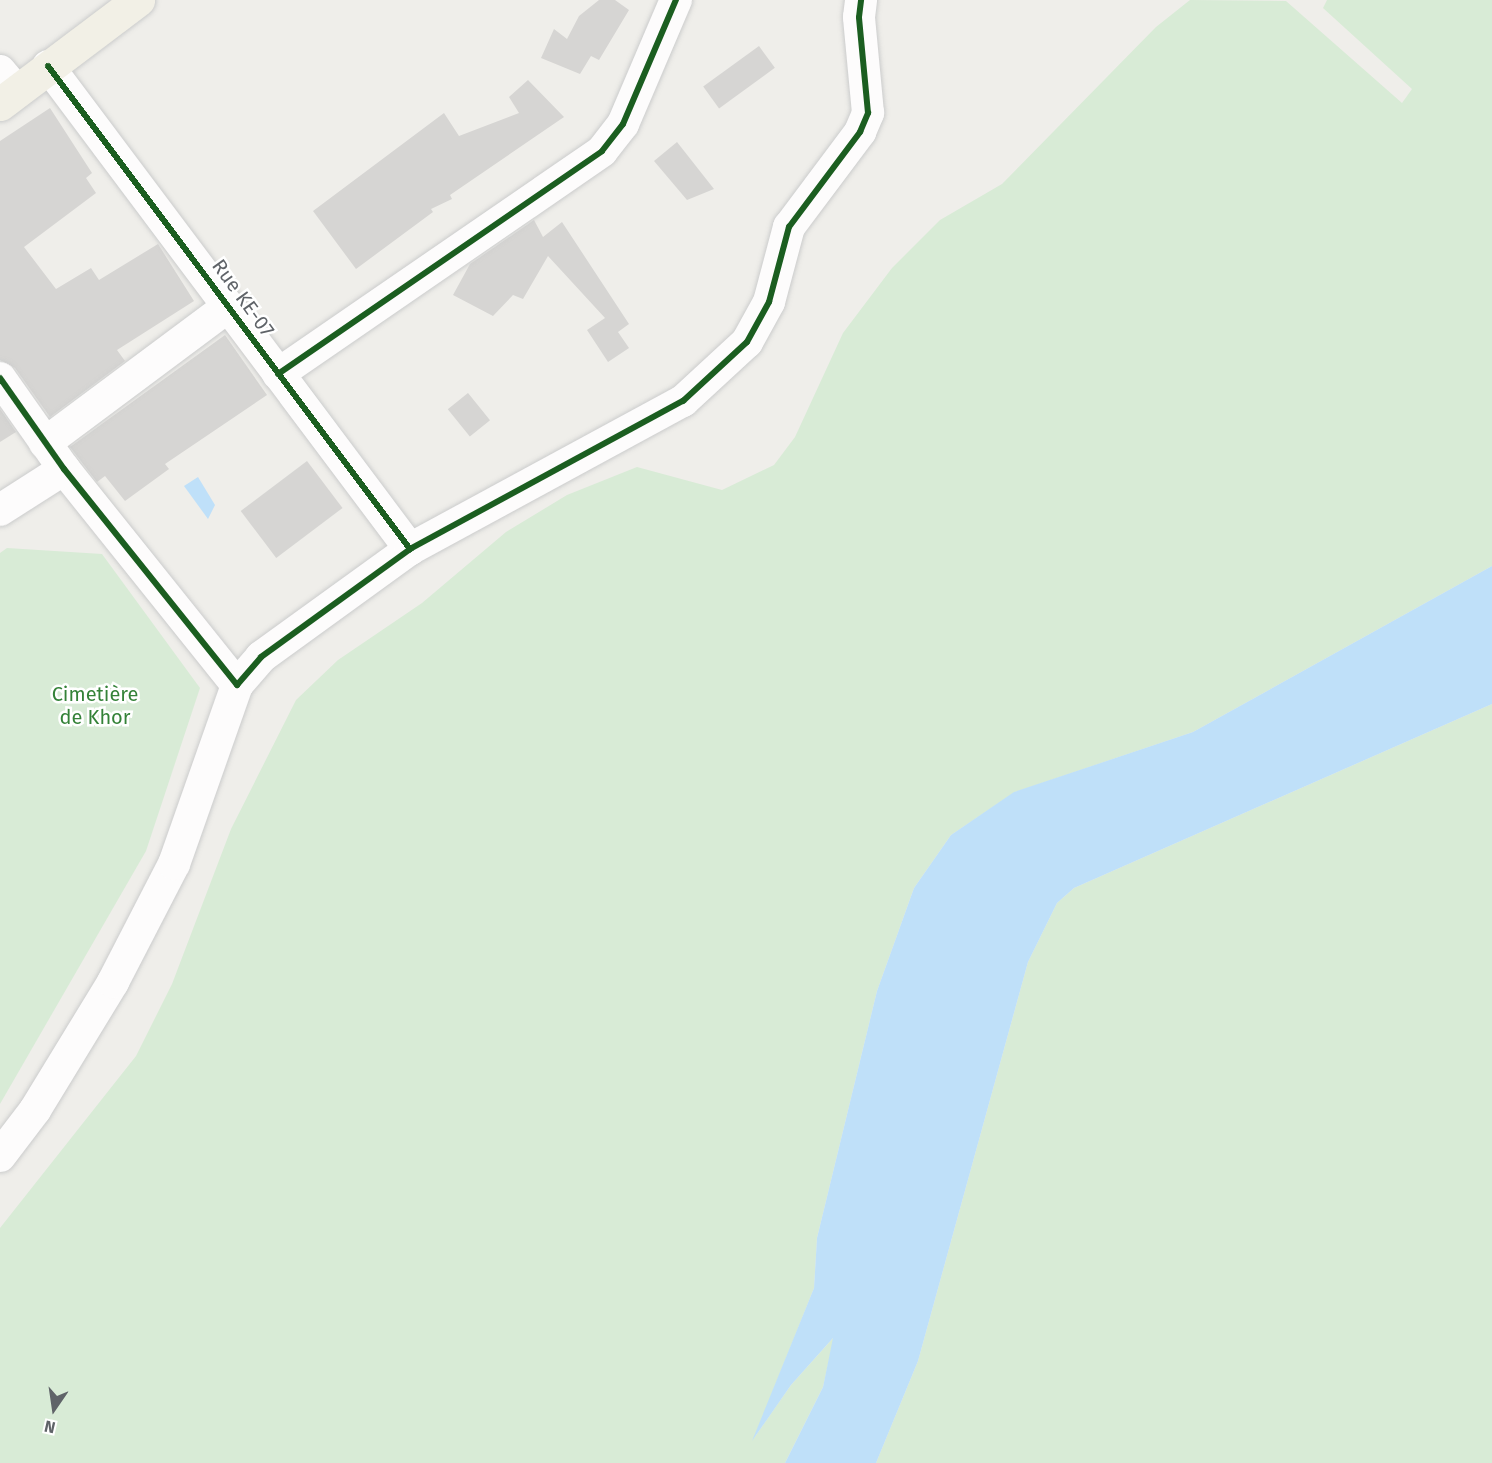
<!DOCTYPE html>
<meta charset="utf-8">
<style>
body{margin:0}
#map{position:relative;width:1492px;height:1463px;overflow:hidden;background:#efeeea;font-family:"Fira Sans",sans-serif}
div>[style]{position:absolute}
.green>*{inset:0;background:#d8ebd6}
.water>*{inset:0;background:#bfe0f9}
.building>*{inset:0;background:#d6d5d3;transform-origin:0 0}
.roads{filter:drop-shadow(0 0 2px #cbcccc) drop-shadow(0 0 2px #cbcccc)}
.minor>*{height:32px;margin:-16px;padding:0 16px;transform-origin:16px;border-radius:16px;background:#fdfcfc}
.trunk>*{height:33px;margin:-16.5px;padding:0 16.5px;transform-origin:16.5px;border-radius:16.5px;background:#f2f0e6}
.cycleway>*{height:6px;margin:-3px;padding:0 3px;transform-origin:3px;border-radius:3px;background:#1b5e20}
span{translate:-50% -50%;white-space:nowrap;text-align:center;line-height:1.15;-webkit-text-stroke:5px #fff;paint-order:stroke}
.street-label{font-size:20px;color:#5f6368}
.park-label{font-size:20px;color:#348238}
.north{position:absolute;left:24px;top:1379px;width:60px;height:60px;-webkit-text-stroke:4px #fff;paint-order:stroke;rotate:193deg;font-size:16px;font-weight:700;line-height:24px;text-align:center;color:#5f6368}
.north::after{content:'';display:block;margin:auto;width:21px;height:27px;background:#5f6368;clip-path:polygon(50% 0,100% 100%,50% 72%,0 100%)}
</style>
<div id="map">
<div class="green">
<i style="clip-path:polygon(1190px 0,1286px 1px,1402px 103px,1412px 89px,1323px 8px,1327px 0,1492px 0,1492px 566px,1193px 732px,1015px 792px,951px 835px,914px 888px,877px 991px,817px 1238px,814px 1288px,754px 1438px,791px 1385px,834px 1337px,823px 1387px,785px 1463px,0 1463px,0 1228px,136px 1056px,172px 984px,231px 829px,296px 700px,338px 660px,422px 603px,506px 532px,567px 495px,637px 467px,722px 490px,774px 465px,795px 437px,843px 333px,892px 268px,940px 220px,1002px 184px,1156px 27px)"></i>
<i style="clip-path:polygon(7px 548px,102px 554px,200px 688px,146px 851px,0 1104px,0 553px)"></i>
<i style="clip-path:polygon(1492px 704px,1492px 1463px,876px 1463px,918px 1361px,1028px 962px,1057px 903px,1074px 888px)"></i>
</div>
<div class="water">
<i style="clip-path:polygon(198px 477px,215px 505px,208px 519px,184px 486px)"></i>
<i style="clip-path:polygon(1492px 566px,1492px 704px,1074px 888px,1057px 903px,1028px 962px,918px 1361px,876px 1463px,785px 1463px,823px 1387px,833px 1338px,791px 1385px,752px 1441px,814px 1288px,817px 1238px,877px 991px,914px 888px,951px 835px,1014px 792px,1193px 732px)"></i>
</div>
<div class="building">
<i style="clip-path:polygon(599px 0,615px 0,629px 10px,599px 60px,591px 56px,580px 74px,541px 58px,554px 29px,567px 39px,579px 16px)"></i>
<i style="left:759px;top:46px;width:27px;height:69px;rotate:54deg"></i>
<i style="clip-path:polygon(528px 80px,564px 117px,450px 195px,452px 199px,431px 209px,433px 212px,356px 269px,313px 211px,444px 113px,459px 136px,519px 113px,509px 97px)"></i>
<i style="clip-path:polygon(50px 108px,92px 173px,86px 178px,96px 193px,24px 247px,56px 289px,91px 268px,99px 280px,158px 244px,194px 301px,117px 350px,125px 361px,50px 417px,15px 368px,0 360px,0 141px)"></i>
<i style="clip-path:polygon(677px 142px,714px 189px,687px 200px,654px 161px)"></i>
<i style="clip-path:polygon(534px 220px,543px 237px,562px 222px,629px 324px,618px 332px,629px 348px,608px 362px,587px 330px,605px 318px,548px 256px,523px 299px,513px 295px,493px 316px,453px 295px,470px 264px)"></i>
<i style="clip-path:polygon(225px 335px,267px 395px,165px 464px,169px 469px,125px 501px,105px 476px,97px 482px,70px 447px)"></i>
<i style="left:468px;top:393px;width:35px;height:26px;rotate:51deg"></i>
<i style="clip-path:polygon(0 409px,16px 432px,0 442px)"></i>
<i style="left:307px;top:461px;width:59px;height:83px;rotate:53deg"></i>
</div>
<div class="roads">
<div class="minor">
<i style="left:48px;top:66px;width:604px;rotate:53.15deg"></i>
<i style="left:0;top:71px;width:26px;rotate:50deg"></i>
<i style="left:278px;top:374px;width:393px;rotate:-34.5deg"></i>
<i style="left:602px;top:151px;width:34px;rotate:-52deg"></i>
<i style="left:623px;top:124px;width:135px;rotate:-66.9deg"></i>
<i style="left:0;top:378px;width:111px;rotate:54.9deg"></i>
<i style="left:64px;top:469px;width:277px;rotate:51.3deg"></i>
<i style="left:237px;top:685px;width:37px;rotate:-49deg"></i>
<i style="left:261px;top:657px;width:184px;rotate:-35.9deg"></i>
<i style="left:410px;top:549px;width:311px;rotate:-28.5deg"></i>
<i style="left:683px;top:401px;width:87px;rotate:-42.7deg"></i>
<i style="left:747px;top:342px;width:46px;rotate:-61.2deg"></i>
<i style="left:769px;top:302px;width:78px;rotate:-75.1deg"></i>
<i style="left:789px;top:227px;width:119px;rotate:-53.2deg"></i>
<i style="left:860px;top:132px;width:21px;rotate:-67deg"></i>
<i style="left:868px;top:113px;width:96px;rotate:-95.4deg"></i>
<i style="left:859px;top:17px;width:17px;rotate:-83deg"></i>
<i style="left:45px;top:443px;width:229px;rotate:-36.7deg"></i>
<i style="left:0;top:510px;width:76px;rotate:-32.6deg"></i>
<i style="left:0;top:1156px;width:58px;rotate:-52.7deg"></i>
<i style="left:35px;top:1110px;width:150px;rotate:-58.6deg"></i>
<i style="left:113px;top:982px;width:133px;rotate:-62.7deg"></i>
<i style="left:174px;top:864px;width:190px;rotate:-70.6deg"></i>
</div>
<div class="trunk">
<i style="left:0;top:104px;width:173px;rotate:-37deg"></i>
</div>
</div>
<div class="cycleway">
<i style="left:48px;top:66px;width:604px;rotate:53.15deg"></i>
<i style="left:278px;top:374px;width:393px;rotate:-34.5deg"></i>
<i style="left:602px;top:151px;width:34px;rotate:-52deg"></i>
<i style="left:623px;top:124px;width:135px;rotate:-66.9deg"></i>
<i style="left:0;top:378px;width:111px;rotate:54.9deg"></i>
<i style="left:64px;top:469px;width:277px;rotate:51.3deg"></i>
<i style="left:237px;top:685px;width:37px;rotate:-49deg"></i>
<i style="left:261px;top:657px;width:184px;rotate:-35.9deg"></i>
<i style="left:410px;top:549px;width:311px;rotate:-28.5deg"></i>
<i style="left:683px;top:401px;width:87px;rotate:-42.7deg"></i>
<i style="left:747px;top:342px;width:46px;rotate:-61.2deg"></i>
<i style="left:769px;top:302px;width:78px;rotate:-75.1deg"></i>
<i style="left:789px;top:227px;width:119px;rotate:-53.2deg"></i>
<i style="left:860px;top:132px;width:21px;rotate:-67deg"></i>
<i style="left:868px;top:113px;width:96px;rotate:-95.4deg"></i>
<i style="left:859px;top:17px;width:17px;rotate:-83deg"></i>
</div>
<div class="street-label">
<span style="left:243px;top:298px;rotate:54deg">Rue KE-07</span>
</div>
<div class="park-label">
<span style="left:95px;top:706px">Cimetière<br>de Khor</span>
</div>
<div class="north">N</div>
</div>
